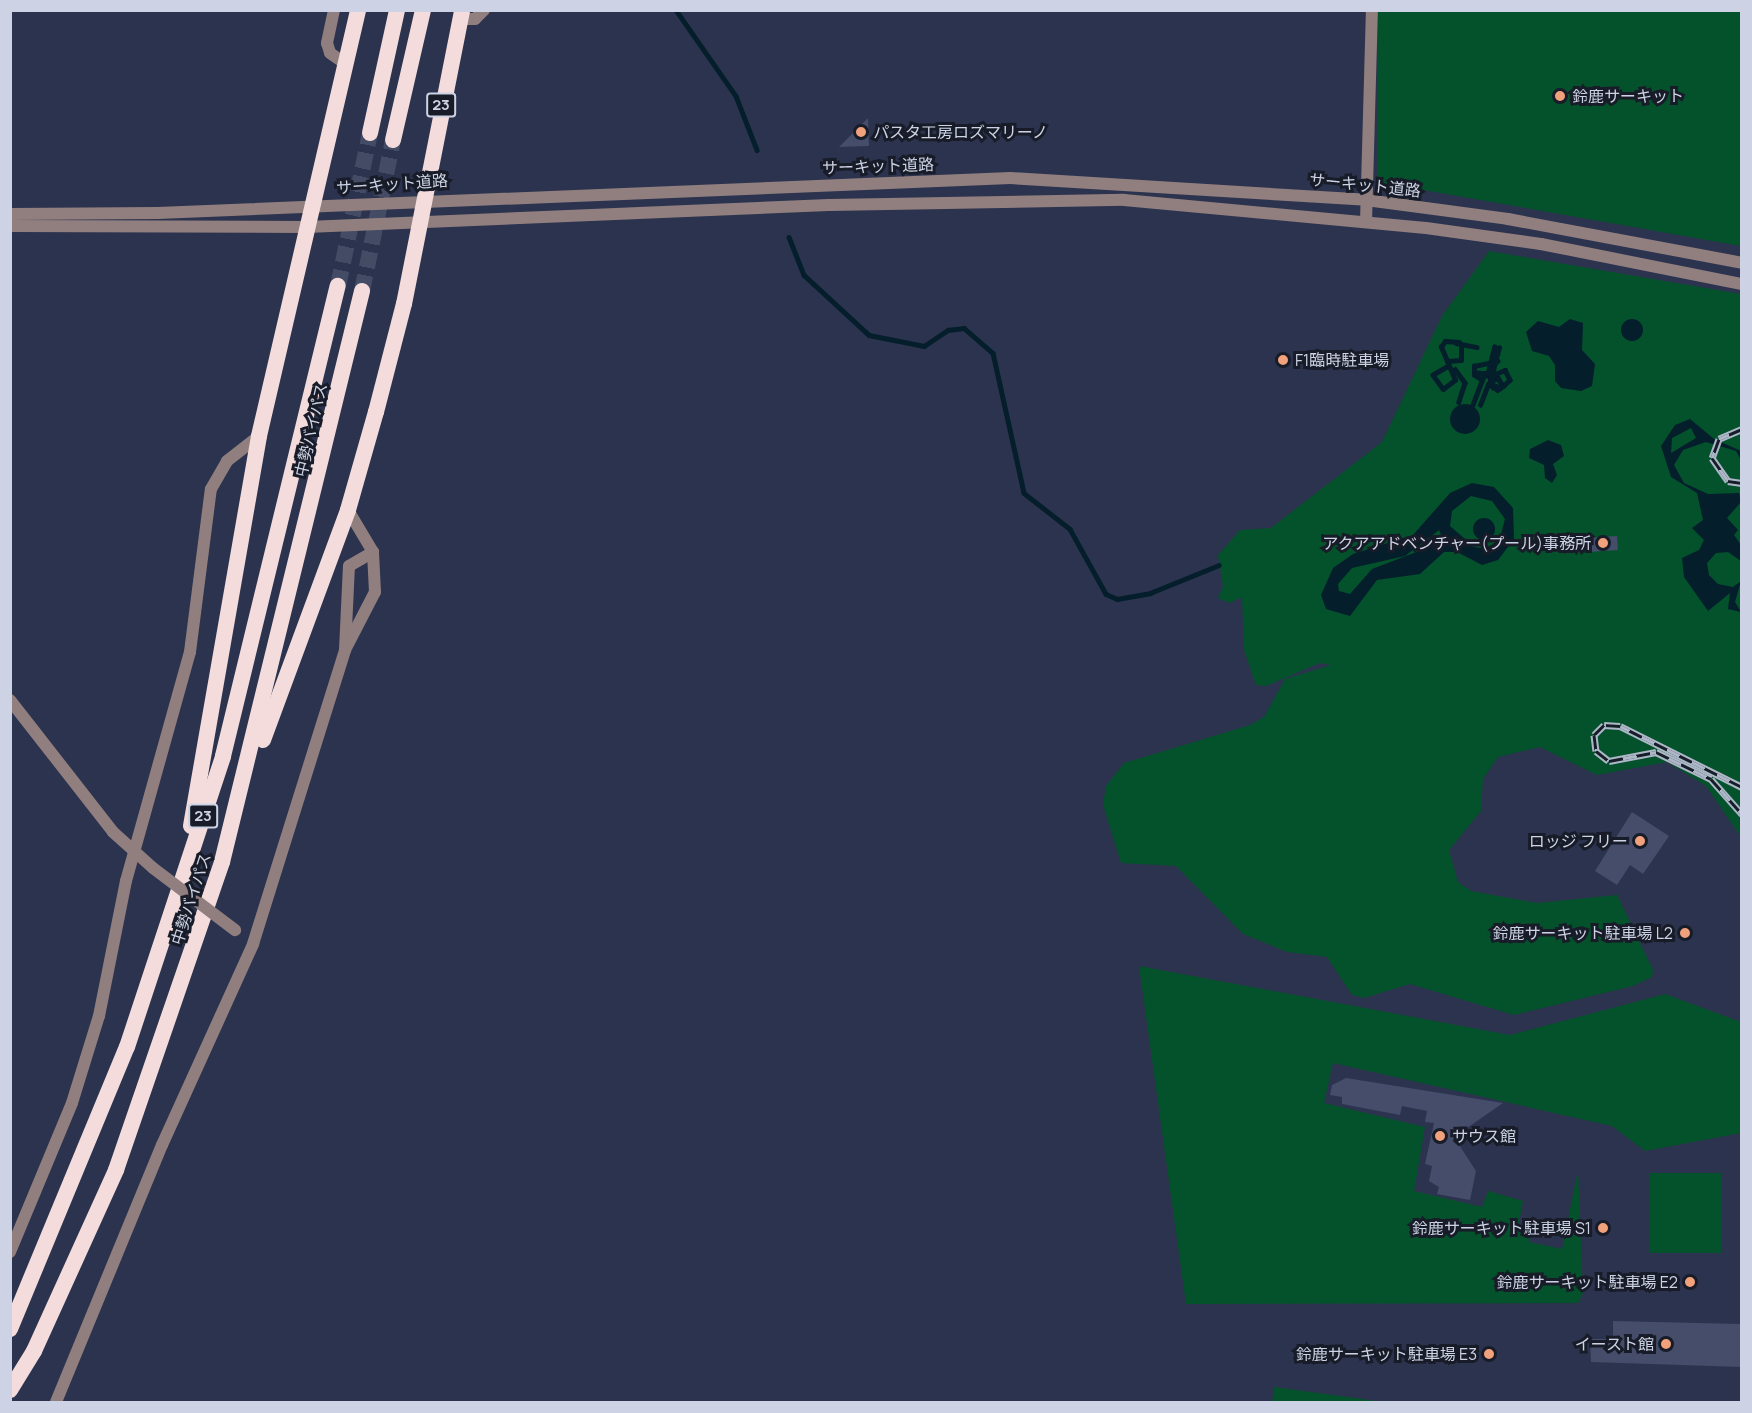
<!DOCTYPE html>
<meta charset="utf-8">
<style>
body{margin:0}
#map{position:relative;width:1752px;height:1413px;overflow:hidden;background:#2c334e;font-family:Manrope,"Noto Sans JP",sans-serif}
div>[style]{position:absolute}
.green>*{inset:0;background:#04522b;transform-origin:0 0}
.water>*{inset:0;background:#041e2c}
.round{border-radius:50%}
.stream>*{height:4.5px;margin:-2.25px;padding:0 2.25px;transform-origin:2.25px;border-radius:2.25px;background:#041e2c}
.building>*{inset:0;background:#454d6a;transform-origin:0 0}
.trunk-tunnel>*{height:16px;margin-top:-8px;transform-origin:0;background:repeating-linear-gradient(90deg,#444b64 0 16px,transparent 0 24px)}
.minor>*{height:12px;margin:-6px;padding:0 6px;transform-origin:6px;border-radius:6px;background:#917f7f}
.tertiary>*{height:12px;margin:-6px;padding:0 6px;transform-origin:6px;border-radius:6px;background:#917f7f}
.trunk>*{height:16px;margin:-8px;padding:0 8px;transform-origin:8px;border-radius:8px;background:#f4dcdc}
.rail>*{height:7px;margin-top:-3.5px;transform-origin:0;background:repeating-linear-gradient(90deg,#181c28 0 14px,#b0b6c9 0 28px);box-sizing:border-box;border-block:2px solid #b0b6c9}
.minor-bridge>*{height:12px;margin:-6px;padding:0 6px;transform-origin:6px;border-radius:6px;background:#917f7f}
.dots>*{width:16px;height:16px;translate:-50% -50%;box-sizing:border-box;border:3px solid #181c28;border-radius:50%}
span{translate:-50% -50%;white-space:nowrap;text-align:center;line-height:1.15;-webkit-text-stroke:6px #181c28;paint-order:stroke}
.shield-label span{padding:2px 4px;background:#181c28;border:2px solid;border-radius:4px;-webkit-text-stroke-width:0}
.shield-label{font-size:15px;color:#cdd3e4;font-weight:700}
.poi-label{font-size:16px;color:#cdd3e4}
.left{translate:0 -50%;text-align:left}
.right{translate:-100% -50%;text-align:right}
.street-label{font-size:16px;color:#cdd3e4}
.frame{position:absolute;inset:0;border:12px solid #cdd3e4;pointer-events:none}
</style>
<div id="map">
<div class="green">
<i style="clip-path:polygon(1378px 11px,1741px 11px,1741px 246px,1378px 182px)"></i>
<i style="clip-path:polygon(1489px 251px,1741px 294px,1741px 837px,1706px 786px,1667px 762px,1597px 775px,1540px 747px,1498px 757px,1483px 779px,1481px 811px,1449px 850px,1458px 882px,1471px 891px,1537px 903px,1617px 895px,1653px 970px,1652px 977px,1633px 986px,1514px 1015px,1410px 984px,1364px 998px,1352px 995px,1327px 957px,1287px 952px,1243px 934px,1176px 866px,1121px 863px,1103px 805px,1106px 786px,1124px 763px,1250px 725px,1264px 717px,1285px 679px,1331px 665px,1320px 663px,1266px 686px,1256px 685px,1244px 650px,1242px 597px,1230px 603px,1218px 598px,1223px 586px,1218px 555px,1240px 530px,1271px 528px,1382px 442px,1442px 316px)"></i>
<i style="clip-path:polygon(1139px 966px,1510px 1035px,1665px 994px,1741px 1022px,1741px 1133px,1645px 1151px,1612px 1126px,1333px 1063px,1324px 1103px,1425px 1127px,1414px 1191px,1482px 1207px,1488px 1191px,1523px 1201px,1518px 1227px,1531px 1230px,1529px 1242px,1562px 1249px,1578px 1170px,1583px 1293px,1578px 1303px,1186px 1304px)"></i>
<i style="left:1649px;top:1173px;width:72px;height:80px"></i>
<i style="clip-path:polygon(1274px 1387px,1384px 1402px,1272px 1402px)"></i>
</div>
<div class="water">
<i style="clip-path:polygon(1570px 319px,1583px 323px,1582px 350px,1595px 364px,1592px 386px,1581px 391px,1561px 388px,1555px 381px,1555px 365px,1549px 356px,1532px 351px,1526px 332px,1538px 321px,1559px 327px)"></i>
<i class="round" style="left:1621px;top:319px;width:22px;height:22px"></i>
<i class="round" style="left:1450px;top:404px;width:30px;height:30px"></i>
<i style="clip-path:polygon(evenodd,1690px 419px,1714px 439px,1741px 451px,1741px 460px,1736px 451px,1706px 442px,1683px 450px,1674px 465px,1684px 483px,1708px 494px,1739px 493px,1741px 502px,1727px 518px,1738px 530px,1734px 535px,1741px 545px,1741px 561px,1728px 552px,1716px 553px,1707px 563px,1709px 575px,1718px 584px,1733px 587px,1741px 581px,1735px 602px,1741px 612px,1728px 609px,1730px 593px,1708px 611px,1684px 577px,1682px 558px,1699px 550px,1704px 540px,1692px 528px,1703px 520px,1697px 493px,1671px 477px,1661px 446px,1675px 425px,1690px 419px,1691px 428px,1696px 438px,1671px 453px,1672px 438px,1691px 428px)"></i>
<i style="clip-path:polygon(1548px 440px,1561px 445px,1564px 456px,1553px 464px,1557px 475px,1552px 483px,1545px 478px,1544px 465px,1529px 458px,1530px 449px)"></i>
<i style="clip-path:polygon(evenodd,1472px 483px,1494px 487px,1513px 508px,1514px 539px,1498px 560px,1482px 565px,1457px 552px,1444px 552px,1420px 574px,1377px 580px,1350px 616px,1326px 609px,1321px 595px,1333px 568px,1353px 554px,1413px 535px,1450px 493px,1472px 483px,1471px 496px,1492px 501px,1505px 519px,1500px 538px,1487px 549px,1474px 547px,1450px 526px,1452px 511px,1471px 496px,1472px 483px,1439px 530px,1442px 537px,1419px 551px,1372px 569px,1350px 594px,1339px 591px,1338px 584px,1352px 568px,1405px 556px,1439px 530px)"></i>
<i class="round" style="left:1473px;top:518px;width:22px;height:22px"></i>
</div>
<div class="stream">
<i style="left:676px;top:10px;width:105px;rotate:55.1deg"></i>
<i style="left:736px;top:96px;width:58px;rotate:68.7deg"></i>
<i style="left:789px;top:237px;width:41px;rotate:68.5deg"></i>
<i style="left:804px;top:275px;width:88px;rotate:42.7deg"></i>
<i style="left:869px;top:335px;width:56px;rotate:11.3deg"></i>
<i style="left:924px;top:346px;width:29px;rotate:-34deg"></i>
<i style="left:948px;top:330px;width:16px;rotate:-7deg"></i>
<i style="left:964px;top:328px;width:38px;rotate:41deg"></i>
<i style="left:993px;top:353px;width:143px;rotate:77.5deg"></i>
<i style="left:1024px;top:493px;width:58px;rotate:38deg"></i>
<i style="left:1070px;top:529px;width:74px;rotate:61deg"></i>
<i style="left:1106px;top:594px;width:12px;rotate:24deg"></i>
<i style="left:1117px;top:599px;width:34px;rotate:-10deg"></i>
<i style="left:1150px;top:593px;width:74px;rotate:-22.1deg"></i>
<i style="left:1456px;top:343px;width:21px;rotate:11deg"></i>
<i style="left:1447px;top:361px;width:14px;rotate:-4deg"></i>
<i style="left:1461px;top:360px;width:14px;rotate:-90deg"></i>
<i style="left:1447px;top:367px;width:16px;rotate:150deg"></i>
<i style="left:1433px;top:375px;width:17px;rotate:54deg"></i>
<i style="left:1443px;top:389px;width:15px;rotate:-37deg"></i>
<i style="left:1455px;top:380px;width:36px;rotate:-113deg"></i>
<i style="left:1441px;top:347px;width:7px;rotate:-56deg"></i>
<i style="left:1445px;top:341px;width:14px;rotate:4deg"></i>
<i style="left:1455px;top:369px;width:17px;rotate:54deg"></i>
<i style="left:1465px;top:383px;width:20px;rotate:108deg"></i>
<i style="left:1487px;top:376px;width:30px;rotate:-76deg"></i>
<i style="left:1480px;top:379px;width:7px;rotate:-146deg"></i>
<i style="left:1474px;top:375px;width:9px;rotate:-90deg"></i>
<i style="left:1474px;top:366px;width:24px;rotate:-12deg"></i>
<i style="left:1497px;top:361px;width:15px;rotate:118deg"></i>
<i style="left:1490px;top:374px;width:14px;rotate:-176deg"></i>
<i style="left:1476px;top:373px;width:9px"></i>
<i style="left:1480px;top:405px;width:22px;rotate:-69deg"></i>
<i style="left:1488px;top:384px;width:6px;rotate:-39deg"></i>
<i style="left:1493px;top:380px;width:5px;rotate:-22deg"></i>
<i style="left:1498px;top:378px;width:9px;rotate:58deg"></i>
<i style="left:1503px;top:386px;width:3px;rotate:135deg"></i>
<i style="left:1501px;top:388px;width:4px;rotate:146deg"></i>
<i style="left:1498px;top:390px;width:5px;rotate:-158deg"></i>
<i style="left:1493px;top:388px;width:5px;rotate:-127deg"></i>
<i style="left:1490px;top:384px;width:5px;rotate:-90deg"></i>
<i style="left:1490px;top:379px;width:5px;rotate:-53deg"></i>
<i style="left:1493px;top:375px;width:13px;rotate:-23deg"></i>
<i style="left:1505px;top:370px;width:11px;rotate:63deg"></i>
<i style="left:1510px;top:380px;width:8px;rotate:135deg"></i>
<i style="left:1504px;top:386px;width:4px;rotate:153deg"></i>
<i style="left:1500px;top:388px;width:9px;rotate:-159deg"></i>
<i style="left:1492px;top:385px;width:6px;rotate:-90deg"></i>
<i style="left:1492px;top:379px;width:14px;rotate:-82deg"></i>
<i style="left:1494px;top:365px;width:18px;rotate:-74deg"></i>
<i style="left:1472px;top:406px;width:30px;rotate:-69deg"></i>
</div>
<div class="building">
<i style="clip-path:polygon(868px 118px,869px 146px,839px 147px)"></i>
<i style="left:1617px;top:536px;width:14px;height:30px;rotate:86deg"></i>
<i style="clip-path:polygon(1632px 812px,1669px 836px,1643px 874px,1630px 865px,1617px 885px,1595px 871px)"></i>
<i style="clip-path:polygon(1346px 1078px,1503px 1103px,1454px 1137px,1476px 1171px,1470px 1200px,1437px 1194px,1439px 1187px,1429px 1181px,1432px 1166px,1425px 1164px,1434px 1123px,1425px 1122px,1427px 1111px,1402px 1106px,1400px 1115px,1342px 1104px,1342px 1097px,1330px 1095px,1332px 1085px)"></i>
<i style="clip-path:polygon(1613px 1321px,1741px 1324px,1742px 1367px,1591px 1362px,1590px 1339px,1613px 1339px)"></i>
</div>
<div class="trunk-tunnel">
<i style="left:338px;top:286px;width:156px;rotate:-78.2deg"></i>
<i style="left:362px;top:291px;width:154px;rotate:-78.4deg"></i>
</div>
<div class="minor">
<i style="left:334px;top:10px;width:34px;rotate:102deg"></i>
<i style="left:327px;top:43px;width:10px;rotate:73deg"></i>
<i style="left:330px;top:53px;width:16px;rotate:35deg"></i>
<i style="left:460px;top:19px;width:15px"></i>
<i style="left:475px;top:19px;width:13px;rotate:-45deg"></i>
<i style="left:1366px;top:222px;width:212px;rotate:-88.4deg"></i>
<i style="left:345px;top:650px;width:84px;rotate:-87.3deg"></i>
<i style="left:349px;top:566px;width:28px;rotate:-30deg"></i>
<i style="left:10px;top:700px;width:167px;rotate:52deg"></i>
<i style="left:113px;top:832px;width:54px;rotate:42deg"></i>
<i style="left:10px;top:1252px;width:161px;rotate:-67.4deg"></i>
<i style="left:72px;top:1103px;width:91px;rotate:-72.8deg"></i>
<i style="left:99px;top:1016px;width:138px;rotate:-78.7deg"></i>
<i style="left:126px;top:881px;width:238px;rotate:-74.4deg"></i>
<i style="left:190px;top:652px;width:164px;rotate:-82.7deg"></i>
<i style="left:211px;top:489px;width:32px;rotate:-60deg"></i>
<i style="left:227px;top:461px;width:41px;rotate:-38deg"></i>
<i style="left:56px;top:1402px;width:278px;rotate:-67.6deg"></i>
<i style="left:162px;top:1145px;width:221px;rotate:-65.6deg"></i>
<i style="left:253px;top:944px;width:308px;rotate:-72.6deg"></i>
<i style="left:345px;top:650px;width:65px;rotate:-62.7deg"></i>
<i style="left:375px;top:592px;width:40px;rotate:-92.9deg"></i>
<i style="left:373px;top:552px;width:49px;rotate:-120.8deg"></i>
</div>
<div class="tertiary">
<i style="left:10px;top:214px;width:148px;rotate:-0.4deg"></i>
<i style="left:158px;top:213px;width:853px;rotate:-2.35deg"></i>
<i style="left:1010px;top:178px;width:357px;rotate:3.5deg"></i>
<i style="left:1366px;top:200px;width:143px;rotate:7.6deg"></i>
<i style="left:1508px;top:219px;width:238px;rotate:10.6deg"></i>
<i style="left:10px;top:226px;width:297px;rotate:0.2deg"></i>
<i style="left:307px;top:227px;width:522px;rotate:-2.41deg"></i>
<i style="left:829px;top:205px;width:295px;rotate:-1deg"></i>
<i style="left:1124px;top:200px;width:303px;rotate:5.3deg"></i>
<i style="left:1426px;top:228px;width:116px;rotate:7.9deg"></i>
<i style="left:1541px;top:244px;width:205px;rotate:11.3deg"></i>
</div>
<div class="trunk">
<i style="left:370px;top:133px;width:126px;rotate:-77.6deg"></i>
<i style="left:393px;top:140px;width:133px;rotate:-77deg"></i>
<i style="left:263px;top:740px;width:245px;rotate:-69.7deg"></i>
<i style="left:348px;top:510px;width:102px;rotate:-74.1deg"></i>
<i style="left:376px;top:412px;width:112px;rotate:-75.5deg"></i>
<i style="left:404px;top:304px;width:300px;rotate:-78.8deg"></i>
<i style="left:191px;top:826px;width:396px;rotate:-80.1deg"></i>
<i style="left:259px;top:436px;width:437px;rotate:-76.9deg"></i>
<i style="left:10px;top:1329px;width:305px;rotate:-67.5deg"></i>
<i style="left:127px;top:1047px;width:306px;rotate:-71.7deg"></i>
<i style="left:223px;top:756px;width:484px;rotate:-76.3deg"></i>
<i style="left:10px;top:1390px;width:46px;rotate:-58.4deg"></i>
<i style="left:34px;top:1351px;width:199px;rotate:-65.6deg"></i>
<i style="left:116px;top:1170px;width:326px;rotate:-71deg"></i>
<i style="left:222px;top:862px;width:588px;rotate:-76.22deg"></i>
</div>
<div class="rail">
<i style="left:1742px;top:429px;width:25px;rotate:157deg"></i>
<i style="left:1719px;top:439px;width:20px;rotate:110deg"></i>
<i style="left:1712px;top:458px;width:28px;rotate:55deg"></i>
<i style="left:1728px;top:481px;width:14px;rotate:8deg"></i>
<i style="left:1742px;top:787px;width:136px;rotate:-153.4deg"></i>
<i style="left:1620px;top:726px;width:16px;rotate:-176deg"></i>
<i style="left:1604px;top:725px;width:14px;rotate:135deg"></i>
<i style="left:1594px;top:735px;width:16px;rotate:83deg"></i>
<i style="left:1596px;top:751px;width:16px;rotate:38deg"></i>
<i style="left:1609px;top:761px;width:48px;rotate:-10.8deg"></i>
<i style="left:1656px;top:752px;width:61px;rotate:26.1deg"></i>
<i style="left:1711px;top:779px;width:47px;rotate:48.5deg"></i>
</div>
<div class="minor-bridge">
<i style="left:153px;top:868px;width:103px;rotate:37.1deg"></i>
</div>
<div class="dots">
<i style="left:1560px;top:96px;background:#f1a17c"></i>
<i style="left:861px;top:132px;background:#f1a17c"></i>
<i style="left:1283px;top:360px;background:#f1a17c"></i>
<i style="left:1603px;top:543px;background:#f1a17c"></i>
<i style="left:1640px;top:841px;background:#f1a17c"></i>
<i style="left:1685px;top:933px;background:#f1a17c"></i>
<i style="left:1440px;top:1136px;background:#f1a17c"></i>
<i style="left:1603px;top:1228px;background:#f1a17c"></i>
<i style="left:1690px;top:1282px;background:#f1a17c"></i>
<i style="left:1666px;top:1344px;background:#f1a17c"></i>
<i style="left:1489px;top:1354px;background:#f1a17c"></i>
</div>
<div class="shield-label">
<span style="left:441px;top:105px">23</span>
<span style="left:203px;top:816px">23</span>
</div>
<div class="poi-label">
<span class="left" style="left:1572px;top:96px">鈴鹿サーキット</span>
<span class="left" style="left:873px;top:132px">パスタ工房ロズマリーノ</span>
<span class="left" style="left:1295px;top:360px">F1臨時駐車場</span>
<span class="right" style="left:1591px;top:543px">アクアアドベンチャー(プール)事務所</span>
<span class="right" style="left:1628px;top:841px">ロッジ フリー</span>
<span class="right" style="left:1673px;top:933px">鈴鹿サーキット駐車場 L2</span>
<span class="left" style="left:1452px;top:1136px">サウス館</span>
<span class="right" style="left:1591px;top:1228px">鈴鹿サーキット駐車場 S1</span>
<span class="right" style="left:1678px;top:1282px">鈴鹿サーキット駐車場 E2</span>
<span class="right" style="left:1654px;top:1344px">イースト館</span>
<span class="right" style="left:1477px;top:1354px">鈴鹿サーキット駐車場 E3</span>
</div>
<div class="street-label">
<span style="left:878px;top:166px;rotate:-2deg">サーキット道路</span>
<span style="left:392px;top:184px;rotate:-4deg">サーキット道路</span>
<span style="left:1365px;top:185px;rotate:6deg">サーキット道路</span>
<span style="left:311px;top:430px;rotate:-77deg">中勢バイパス</span>
<span style="left:191px;top:899px;rotate:-72deg">中勢バイパス</span>
</div>
<div class="frame"></div>
</div>
